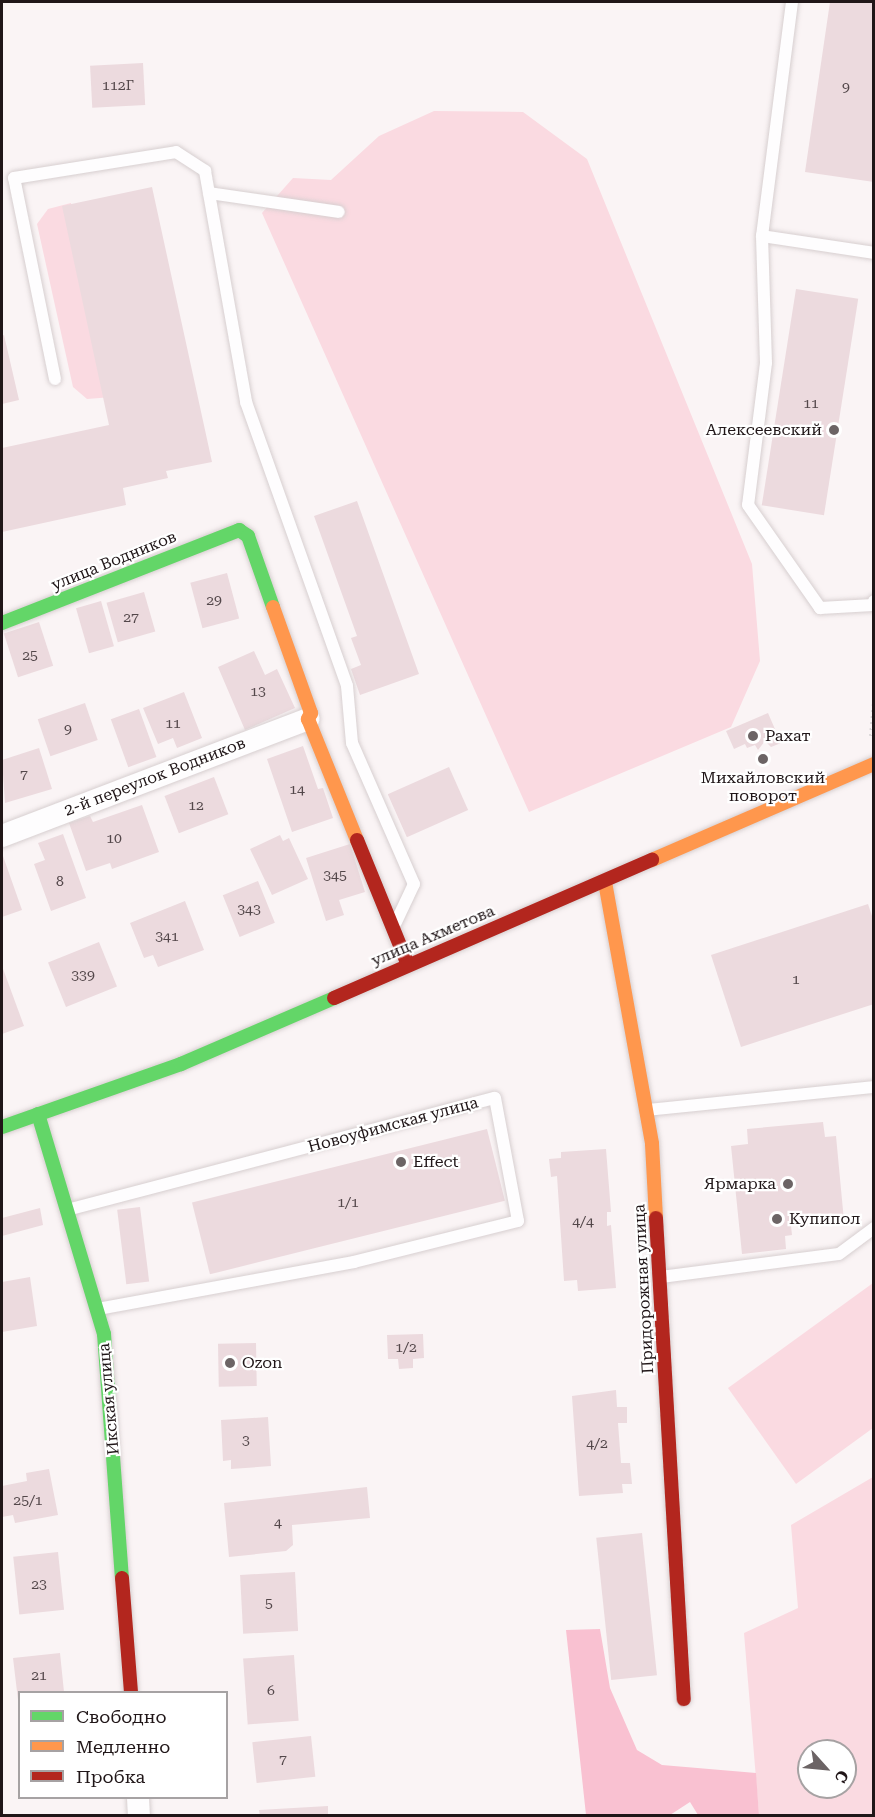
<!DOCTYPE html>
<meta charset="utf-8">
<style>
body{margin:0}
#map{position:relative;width:875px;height:1817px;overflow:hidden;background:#faf4f5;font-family:"Roboto Serif",serif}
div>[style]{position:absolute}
.green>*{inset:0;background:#fadae1}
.forest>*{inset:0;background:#f9c1d1}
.building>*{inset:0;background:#ecdade;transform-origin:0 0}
.path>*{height:4px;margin-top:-2px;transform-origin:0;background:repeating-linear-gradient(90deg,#dad7d8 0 1.5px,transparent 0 6px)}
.roads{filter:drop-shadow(0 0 2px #d7cfd0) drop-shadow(0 0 2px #d7cfd0)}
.lane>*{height:12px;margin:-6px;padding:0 6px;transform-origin:6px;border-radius:6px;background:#fefdfe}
.street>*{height:22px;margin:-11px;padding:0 11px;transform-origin:11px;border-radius:11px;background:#fefdfe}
.fast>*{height:14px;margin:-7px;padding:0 7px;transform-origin:7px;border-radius:7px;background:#63d668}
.slow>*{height:14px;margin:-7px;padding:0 7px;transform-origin:7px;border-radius:7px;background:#ff974d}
.jam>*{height:14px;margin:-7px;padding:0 7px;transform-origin:7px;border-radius:7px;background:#b3261e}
.dots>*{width:16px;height:16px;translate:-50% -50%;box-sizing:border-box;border:3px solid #fff;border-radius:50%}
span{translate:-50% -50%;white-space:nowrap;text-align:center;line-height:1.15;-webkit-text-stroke:4.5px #fff;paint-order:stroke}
.number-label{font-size:14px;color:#53474a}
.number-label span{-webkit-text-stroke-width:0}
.poi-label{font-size:16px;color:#201618}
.right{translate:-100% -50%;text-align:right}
.left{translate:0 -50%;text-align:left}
.street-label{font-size:16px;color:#201618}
.frame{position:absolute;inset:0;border:3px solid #201618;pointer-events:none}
.legend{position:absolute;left:18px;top:1691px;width:210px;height:108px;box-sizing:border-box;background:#fff;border:2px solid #a6a2a3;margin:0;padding:8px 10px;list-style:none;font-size:18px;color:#201618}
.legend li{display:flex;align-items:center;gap:12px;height:30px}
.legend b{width:30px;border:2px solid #a6a2a3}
.north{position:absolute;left:797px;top:1739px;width:60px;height:60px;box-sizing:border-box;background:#fff;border:2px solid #a6a2a3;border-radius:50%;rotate:117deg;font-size:16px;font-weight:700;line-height:24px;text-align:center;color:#201618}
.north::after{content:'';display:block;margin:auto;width:21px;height:27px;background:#6c6465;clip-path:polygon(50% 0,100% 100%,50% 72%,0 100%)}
</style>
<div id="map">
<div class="green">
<i style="clip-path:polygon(434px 111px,523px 112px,587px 159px,752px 564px,760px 661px,731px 727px,529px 812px,262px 213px,293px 178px,331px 180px,379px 136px)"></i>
<i style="clip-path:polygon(71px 203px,112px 397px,87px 399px,73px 387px,37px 224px,48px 209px)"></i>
<i style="clip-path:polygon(873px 1283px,873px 1428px,796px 1484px,728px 1388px)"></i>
<i style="clip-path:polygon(evenodd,873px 1477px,873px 1815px,759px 1815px,744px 1633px,798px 1608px,791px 1525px,873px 1477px,809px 1751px,845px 1751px,845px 1787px,809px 1787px,809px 1751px)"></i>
</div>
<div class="forest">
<i style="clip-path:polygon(600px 1629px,610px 1688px,637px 1750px,662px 1765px,756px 1773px,759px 1815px,698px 1815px,690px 1802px,670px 1815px,586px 1815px,566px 1630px)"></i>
</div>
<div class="building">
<i style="clip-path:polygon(830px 2px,874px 2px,874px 182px,805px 172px)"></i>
<i style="left:143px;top:63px;width:42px;height:53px;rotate:87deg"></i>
<i style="clip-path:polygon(152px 187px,212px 462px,166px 471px,168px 478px,123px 488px,126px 505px,2px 532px,2px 448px,109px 425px,62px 206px)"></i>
<i style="left:796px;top:289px;width:63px;height:219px;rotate:9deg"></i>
<i style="clip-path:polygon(4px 335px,19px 400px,2px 404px,2px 336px)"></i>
<i style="clip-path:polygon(357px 501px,419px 674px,360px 695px,351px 669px,361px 665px,351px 638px,357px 636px,314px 516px)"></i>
<i style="left:227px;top:573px;width:47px;height:38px;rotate:75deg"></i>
<i style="left:144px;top:592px;width:41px;height:39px;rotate:74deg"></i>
<i style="left:101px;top:601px;width:47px;height:26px;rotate:74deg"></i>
<i style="left:39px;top:622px;width:46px;height:37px;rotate:72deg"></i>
<i style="clip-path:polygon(254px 651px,265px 675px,277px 669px,295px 708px,245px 730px,218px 667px)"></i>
<i style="clip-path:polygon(184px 692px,202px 738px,177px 748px,173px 738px,158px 744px,143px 708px)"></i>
<i style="left:85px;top:703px;width:39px;height:50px;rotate:71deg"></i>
<i style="left:139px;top:709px;width:51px;height:30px;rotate:70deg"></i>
<i style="clip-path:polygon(768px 713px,781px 743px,771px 747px,765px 741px,758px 750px,755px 745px,747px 748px,745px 744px,734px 749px,726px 731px)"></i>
<i style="clip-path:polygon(303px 746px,318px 789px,323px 788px,333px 818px,292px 832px,267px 759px)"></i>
<i style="clip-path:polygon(39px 748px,52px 789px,5px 803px,2px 760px)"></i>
<i style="left:449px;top:767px;width:47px;height:67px;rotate:66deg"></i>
<i style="left:214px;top:777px;width:40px;height:53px;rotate:69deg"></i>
<i style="clip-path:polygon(142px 805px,159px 852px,112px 869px,110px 863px,86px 871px,69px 823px,90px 816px,93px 822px)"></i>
<i style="clip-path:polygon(63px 834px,86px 898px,51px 911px,34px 864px,45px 860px,38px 843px)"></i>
<i style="clip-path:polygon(280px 835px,283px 841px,289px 838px,308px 879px,272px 895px,250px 849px)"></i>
<i style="clip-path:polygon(350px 844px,365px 892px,339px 900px,344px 915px,326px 921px,306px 858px)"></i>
<i style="clip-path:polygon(3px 856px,22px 910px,2px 917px,2px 857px)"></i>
<i style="left:258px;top:881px;width:45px;height:38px;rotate:68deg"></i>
<i style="clip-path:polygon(185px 901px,204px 950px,158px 967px,153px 955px,144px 958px,130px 923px)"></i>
<i style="clip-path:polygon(868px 904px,874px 922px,874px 1004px,741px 1047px,711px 955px)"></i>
<i style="left:99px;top:942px;width:48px;height:55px;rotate:68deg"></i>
<i style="clip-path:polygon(2px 966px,24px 1026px,2px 1034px)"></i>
<i style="clip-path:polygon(823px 1122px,825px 1137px,836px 1136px,844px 1221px,791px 1226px,792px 1235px,785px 1236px,786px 1249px,742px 1254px,731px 1146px,748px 1144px,747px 1129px)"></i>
<i style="left:487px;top:1129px;width:74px;height:304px;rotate:76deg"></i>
<i style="clip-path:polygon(606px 1149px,611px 1212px,607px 1212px,607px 1226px,611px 1225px,616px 1288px,578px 1291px,577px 1280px,564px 1281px,557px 1176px,551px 1177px,549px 1159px,561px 1158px,561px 1152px)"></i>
<i style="left:140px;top:1207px;width:75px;height:23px;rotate:83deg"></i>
<i style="clip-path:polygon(40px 1208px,43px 1225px,2px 1236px,2px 1218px)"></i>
<i style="clip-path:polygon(30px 1277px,37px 1326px,2px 1332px,2px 1282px)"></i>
<i style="clip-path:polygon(423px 1334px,424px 1358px,413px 1359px,413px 1368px,399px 1369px,398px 1359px,388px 1359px,387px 1335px)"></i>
<i style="left:256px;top:1343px;width:43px;height:38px;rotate:89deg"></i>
<i style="clip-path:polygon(616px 1390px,617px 1407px,627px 1407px,627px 1423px,618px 1423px,621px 1463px,630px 1463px,632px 1484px,622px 1484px,623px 1493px,579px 1496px,572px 1396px)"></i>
<i style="clip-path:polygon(268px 1417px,271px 1466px,231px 1469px,231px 1460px,223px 1461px,221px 1420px)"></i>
<i style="clip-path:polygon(49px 1469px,58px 1515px,15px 1523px,13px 1515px,2px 1517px,2px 1486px,27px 1481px,26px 1473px)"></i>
<i style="clip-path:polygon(367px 1487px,370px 1518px,292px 1525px,293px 1545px,286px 1551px,229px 1557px,224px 1503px)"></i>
<i style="left:642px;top:1533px;width:143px;height:46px;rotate:84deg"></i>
<i style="left:58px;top:1552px;width:58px;height:45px;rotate:84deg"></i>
<i style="left:295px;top:1572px;width:59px;height:55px;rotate:87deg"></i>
<i style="clip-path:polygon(60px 1653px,64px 1692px,20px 1692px,18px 1700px,13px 1658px)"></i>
<i style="left:294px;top:1655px;width:66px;height:51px;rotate:86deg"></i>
<i style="left:311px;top:1736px;width:41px;height:59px;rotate:84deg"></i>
<i style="clip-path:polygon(328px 1806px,328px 1816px,260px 1816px,259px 1810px)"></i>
</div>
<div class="path">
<i style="left:871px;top:736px;width:34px;rotate:-85deg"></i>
</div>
<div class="roads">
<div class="lane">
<i style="left:792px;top:2px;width:236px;rotate:97.3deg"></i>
<i style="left:762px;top:236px;width:127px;rotate:88.2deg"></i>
<i style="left:766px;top:363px;width:143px;rotate:97.2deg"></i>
<i style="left:748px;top:505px;width:126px;rotate:55deg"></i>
<i style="left:820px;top:608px;width:53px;rotate:-3.2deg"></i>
<i style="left:873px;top:605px;width:4px;rotate:-76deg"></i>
<i style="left:209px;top:193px;width:131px;rotate:8.3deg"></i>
<i style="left:762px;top:236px;width:113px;rotate:8.6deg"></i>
<i style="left:55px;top:379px;width:205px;rotate:-101.5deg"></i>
<i style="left:14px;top:178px;width:164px;rotate:-9.1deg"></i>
<i style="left:176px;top:152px;width:35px;rotate:33deg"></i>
<i style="left:205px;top:171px;width:235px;rotate:79.9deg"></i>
<i style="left:246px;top:402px;width:301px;rotate:70.4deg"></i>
<i style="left:347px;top:686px;width:57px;rotate:85deg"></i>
<i style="left:352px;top:743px;width:154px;rotate:66.3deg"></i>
<i style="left:414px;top:884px;width:42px;rotate:115.3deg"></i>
<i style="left:647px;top:1110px;width:228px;rotate:-5.8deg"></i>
<i style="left:67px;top:1210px;width:442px;rotate:-14.7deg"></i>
<i style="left:495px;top:1098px;width:125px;rotate:79.4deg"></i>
<i style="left:518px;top:1221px;width:169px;rotate:166deg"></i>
<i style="left:354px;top:1262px;width:259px;rotate:169.6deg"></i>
<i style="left:661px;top:1277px;width:179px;rotate:-7.4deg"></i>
<i style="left:839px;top:1254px;width:44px;rotate:-36.6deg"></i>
</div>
<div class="street">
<i style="left:2px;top:836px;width:328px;rotate:-20.9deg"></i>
<i style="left:138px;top:1798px;width:18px;rotate:87deg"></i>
</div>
<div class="fast">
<i style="left:2px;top:623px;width:255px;rotate:-21.4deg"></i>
<i style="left:239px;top:530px;width:11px;rotate:34deg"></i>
<i style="left:248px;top:536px;width:75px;rotate:70.6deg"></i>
<i style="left:38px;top:1114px;width:230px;rotate:73.3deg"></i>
<i style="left:104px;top:1334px;width:245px;rotate:85.8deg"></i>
<i style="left:2px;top:1127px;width:190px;rotate:-19.4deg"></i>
<i style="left:181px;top:1064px;width:167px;rotate:-23.3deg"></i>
</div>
<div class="slow">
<i style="left:273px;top:607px;width:113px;rotate:70.3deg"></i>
<i style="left:311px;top:713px;width:7px;rotate:117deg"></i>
<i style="left:308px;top:719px;width:131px;rotate:68deg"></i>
<i style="left:652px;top:860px;width:242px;rotate:-23.4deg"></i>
<i style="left:605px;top:882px;width:266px;rotate:79.8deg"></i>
<i style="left:652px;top:1144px;width:74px;rotate:86.9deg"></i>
</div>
<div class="jam">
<i style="left:357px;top:840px;width:135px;rotate:67.8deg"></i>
<i style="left:334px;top:998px;width:347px;rotate:-23.5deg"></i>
<i style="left:656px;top:1218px;width:482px;rotate:86.7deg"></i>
<i style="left:122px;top:1578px;width:114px;rotate:85.5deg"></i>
</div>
</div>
<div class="dots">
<i style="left:834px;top:430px;background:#6c6465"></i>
<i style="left:753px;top:736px;background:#6c6465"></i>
<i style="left:763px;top:759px;background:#6c6465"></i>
<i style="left:401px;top:1162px;background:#6c6465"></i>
<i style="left:788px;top:1184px;background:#6c6465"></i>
<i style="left:777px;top:1219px;background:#6c6465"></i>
<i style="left:230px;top:1363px;background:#6c6465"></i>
</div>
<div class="number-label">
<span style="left:118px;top:85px">112Г</span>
<span style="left:846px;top:87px">9</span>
<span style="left:811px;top:403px">11</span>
<span style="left:214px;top:600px">29</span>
<span style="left:131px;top:617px">27</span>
<span style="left:30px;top:655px">25</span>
<span style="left:258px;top:691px">13</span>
<span style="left:173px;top:723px">11</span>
<span style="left:68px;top:729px">9</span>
<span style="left:24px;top:774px">7</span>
<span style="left:297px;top:789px">14</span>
<span style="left:196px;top:805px">12</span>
<span style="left:114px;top:838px">10</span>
<span style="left:335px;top:875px">345</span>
<span style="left:60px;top:881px">8</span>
<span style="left:249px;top:909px">343</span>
<span style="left:167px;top:936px">341</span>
<span style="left:83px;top:975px">339</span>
<span style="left:796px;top:979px">1</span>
<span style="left:348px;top:1202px">1/1</span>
<span style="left:583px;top:1221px">4/4</span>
<span style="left:406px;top:1347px">1/2</span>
<span style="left:246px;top:1440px">3</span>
<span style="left:597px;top:1443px">4/2</span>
<span style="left:28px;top:1500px">25/1</span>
<span style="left:278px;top:1522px">4</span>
<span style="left:39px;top:1584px">23</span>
<span style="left:269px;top:1603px">5</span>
<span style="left:39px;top:1675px">21</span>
<span style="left:271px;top:1690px">6</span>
<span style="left:283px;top:1759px">7</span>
</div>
<div class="poi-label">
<span class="right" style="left:822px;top:430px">Алексеевский</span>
<span class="left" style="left:765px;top:736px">Рахат</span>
<span style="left:763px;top:787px">Михайловский<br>поворот</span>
<span class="left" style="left:413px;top:1162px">Effect</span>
<span class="right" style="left:776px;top:1184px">Ярмарка</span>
<span class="left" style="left:789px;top:1219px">Купипол</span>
<span class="left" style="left:242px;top:1363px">Ozon</span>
</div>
<div class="street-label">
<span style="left:114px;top:561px;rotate:-22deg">улица Водников</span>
<span style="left:155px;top:777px;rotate:-21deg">2-й переулок Водников</span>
<span style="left:433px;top:936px;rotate:-23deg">улица Ахметова</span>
<span style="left:393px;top:1125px;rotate:-15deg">Новоуфимская улица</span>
<span style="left:644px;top:1289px;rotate:-93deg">Придорожная улица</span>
<span style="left:109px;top:1399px;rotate:-95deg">Икская улица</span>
</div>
<div class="frame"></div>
<ul class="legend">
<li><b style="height:8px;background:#63d668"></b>Свободно</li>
<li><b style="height:8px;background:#ff974d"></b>Медленно</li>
<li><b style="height:8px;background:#b3261e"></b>Пробка</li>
</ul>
<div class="north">С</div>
</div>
